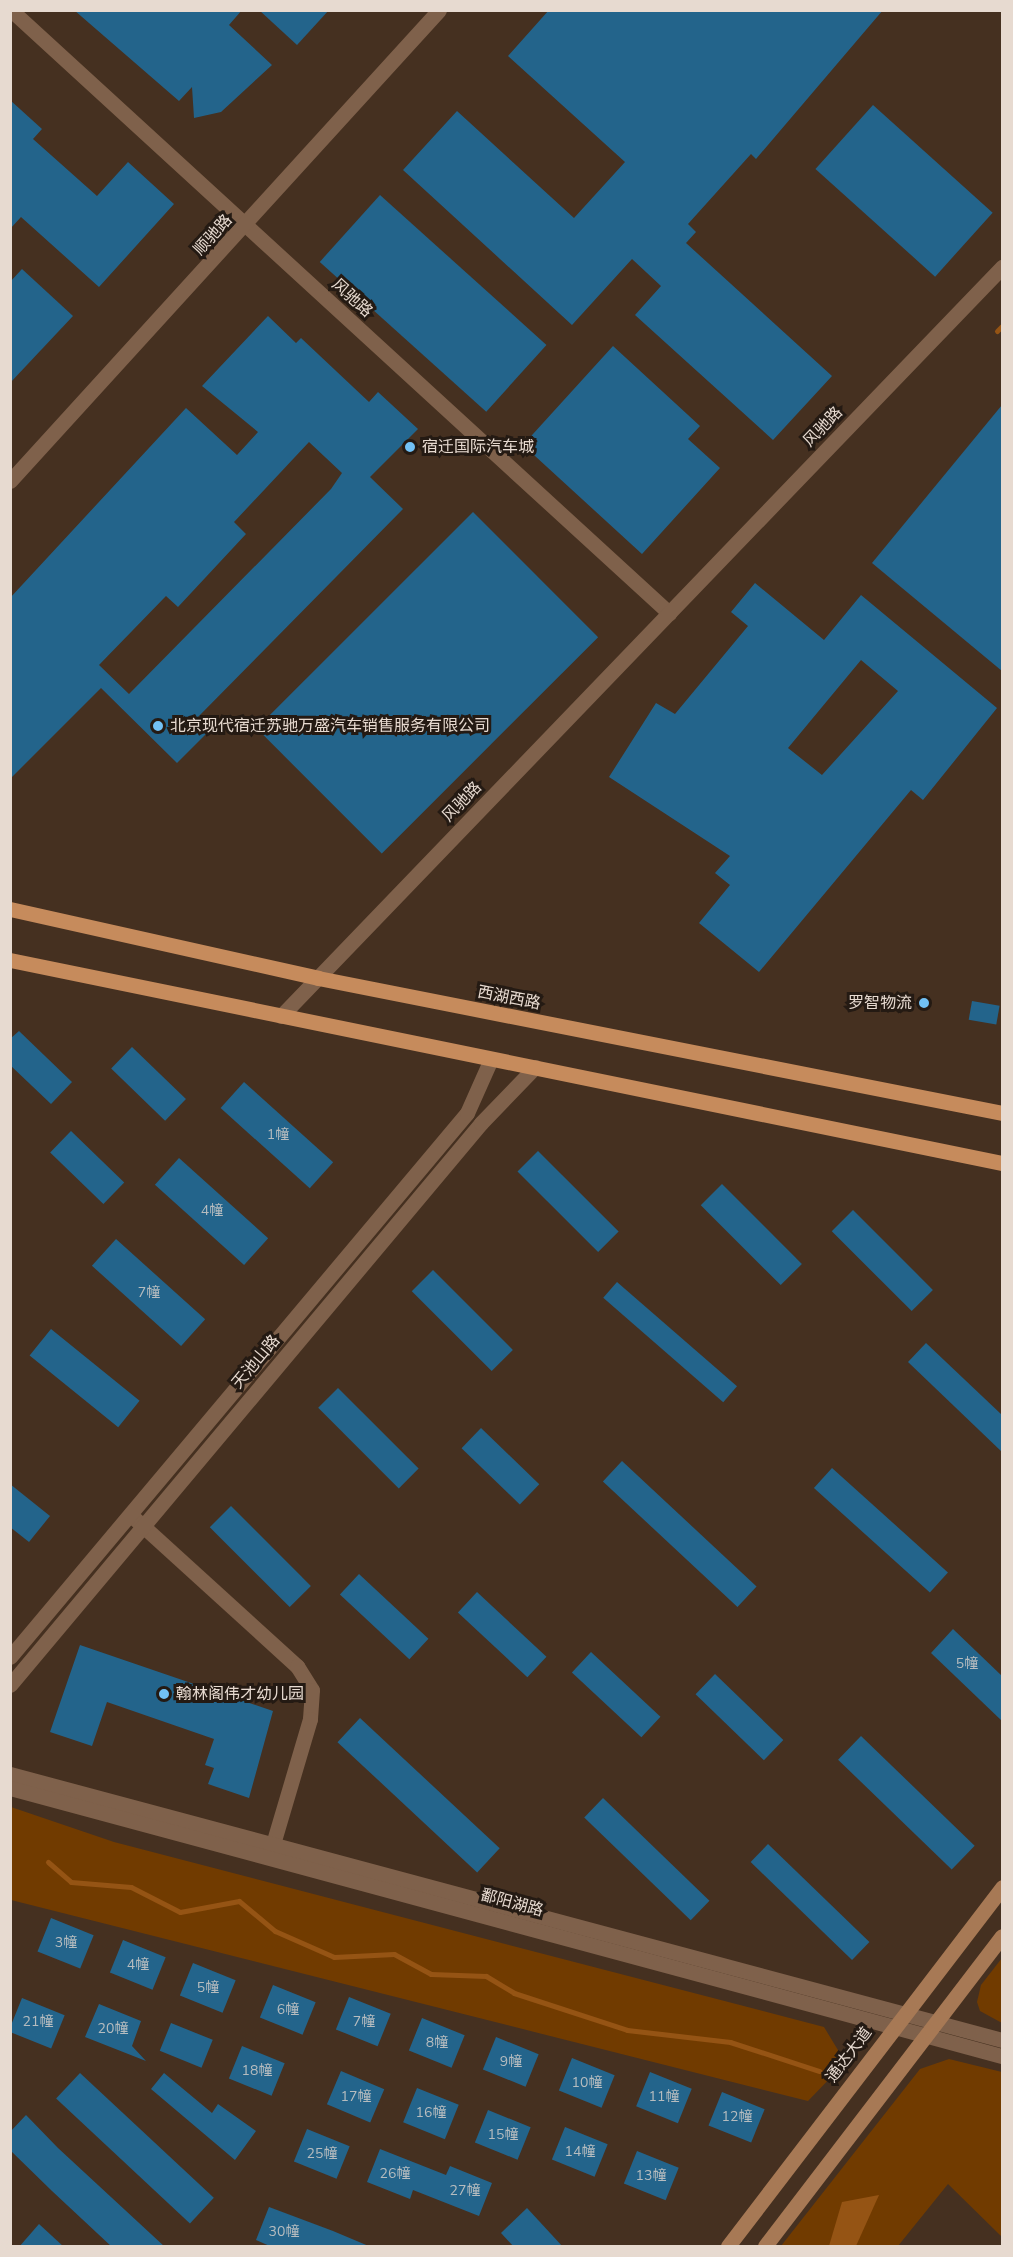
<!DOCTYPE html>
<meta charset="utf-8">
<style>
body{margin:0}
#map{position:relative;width:1013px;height:2257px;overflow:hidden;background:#453020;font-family:"Nunito Sans","Noto Sans SC",sans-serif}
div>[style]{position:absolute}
.green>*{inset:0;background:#713b00}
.water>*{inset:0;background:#955414}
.stream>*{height:5px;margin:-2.5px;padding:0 2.5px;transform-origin:2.5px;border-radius:2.5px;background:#955414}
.building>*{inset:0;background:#23648b;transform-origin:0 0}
.minor>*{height:15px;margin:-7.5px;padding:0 7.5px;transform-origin:7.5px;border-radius:7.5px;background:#7f614b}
.tertiary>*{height:15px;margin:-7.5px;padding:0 7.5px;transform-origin:7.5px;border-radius:7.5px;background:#7f614b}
.secondary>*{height:15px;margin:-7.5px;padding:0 7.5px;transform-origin:7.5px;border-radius:7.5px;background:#a77955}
.primary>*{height:15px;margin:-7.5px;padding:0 7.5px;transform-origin:7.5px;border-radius:7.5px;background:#c68b5c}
.dots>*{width:16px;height:16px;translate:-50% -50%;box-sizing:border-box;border:3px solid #241a13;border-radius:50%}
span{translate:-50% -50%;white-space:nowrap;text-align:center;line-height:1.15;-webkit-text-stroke:6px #241a13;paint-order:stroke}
.number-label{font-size:14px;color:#b6bcbf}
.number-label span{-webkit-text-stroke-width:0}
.street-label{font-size:16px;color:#e7dad0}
.poi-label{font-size:16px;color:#e7dad0}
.left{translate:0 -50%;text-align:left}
.right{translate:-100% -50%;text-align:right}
.frame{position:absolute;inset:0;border:12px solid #e7dad0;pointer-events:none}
</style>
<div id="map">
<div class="green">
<i style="clip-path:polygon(11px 1807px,114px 1842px,824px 2027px,841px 2055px,838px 2070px,808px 2101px,11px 1900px)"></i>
<i style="clip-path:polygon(1002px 1958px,1002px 2023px,980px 2011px,977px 2002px,981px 1985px)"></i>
<i style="clip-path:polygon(949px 2059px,1002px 2072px,1002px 2237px,948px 2184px,898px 2246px,781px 2246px,920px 2069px)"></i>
</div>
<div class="water">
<i style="clip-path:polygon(879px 2195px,856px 2246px,829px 2246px,842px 2202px)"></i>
</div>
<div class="stream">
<i style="left:997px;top:331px;width:7px;rotate:-45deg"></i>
<i style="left:48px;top:1862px;width:30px;rotate:41deg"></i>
<i style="left:71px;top:1882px;width:60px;rotate:4.8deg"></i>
<i style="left:131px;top:1887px;width:55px;rotate:27deg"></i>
<i style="left:180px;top:1912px;width:60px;rotate:-10.6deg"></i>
<i style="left:239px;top:1901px;width:47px;rotate:39.8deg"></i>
<i style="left:275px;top:1931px;width:64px;rotate:23.8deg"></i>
<i style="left:334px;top:1957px;width:60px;rotate:-2.9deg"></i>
<i style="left:394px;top:1954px;width:42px;rotate:28.4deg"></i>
<i style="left:431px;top:1974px;width:55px;rotate:2.1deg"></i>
<i style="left:486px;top:1976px;width:33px;rotate:31deg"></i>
<i style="left:514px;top:1993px;width:119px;rotate:18.1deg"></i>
<i style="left:627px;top:2030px;width:104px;rotate:6.6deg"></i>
<i style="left:730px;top:2042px;width:94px;rotate:18deg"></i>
</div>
<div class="building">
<i style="clip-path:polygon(74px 10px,242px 10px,229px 25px,272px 65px,221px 112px,194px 118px,192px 87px,179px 101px)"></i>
<i style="clip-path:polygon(259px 10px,329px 10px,297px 45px)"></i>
<i style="clip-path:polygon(549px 10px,883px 10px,756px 159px,751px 154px,688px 224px,696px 232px,686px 243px,832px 376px,773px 440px,635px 315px,661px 286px,632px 259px,572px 325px,403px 170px,457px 111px,574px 218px,625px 162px,508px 56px)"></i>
<i style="clip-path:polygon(10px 100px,42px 129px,33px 139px,97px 196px,128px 162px,174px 204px,99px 287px,21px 217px,10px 229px)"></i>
<i style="left:873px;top:105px;width:161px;height:86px;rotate:42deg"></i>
<i style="left:380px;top:195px;width:224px;height:90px;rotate:42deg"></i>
<i style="clip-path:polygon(22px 269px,73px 316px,10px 383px,10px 282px)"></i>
<i style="clip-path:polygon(evenodd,268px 316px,296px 343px,301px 338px,369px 402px,378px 392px,418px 429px,370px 477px,403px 509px,198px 717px,211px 729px,177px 763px,101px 688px,10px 779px,10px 598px,186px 408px,237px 455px,258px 432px,202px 386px,268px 316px,309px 442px,342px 473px,331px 489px,129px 694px,99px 665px,166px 596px,178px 607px,246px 534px,234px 522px,309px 442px)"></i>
<i style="clip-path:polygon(613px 346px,700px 426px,688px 439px,720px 468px,642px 554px,523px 445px)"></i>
<i style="clip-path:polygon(1002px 405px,1002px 671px,872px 563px)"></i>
<i style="left:473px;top:512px;width:177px;height:306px;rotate:45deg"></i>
<i style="clip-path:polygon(evenodd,755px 583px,824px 640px,861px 595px,997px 708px,923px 800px,911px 790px,759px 972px,699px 923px,730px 885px,715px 873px,730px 856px,609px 777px,656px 703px,675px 714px,748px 626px,731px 612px,755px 583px,861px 660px,898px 691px,822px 775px,788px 748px,861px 660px)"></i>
<i style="left:972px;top:1001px;width:28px;height:19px;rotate:10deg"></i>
<i style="clip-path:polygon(19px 1031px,72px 1082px,51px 1104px,10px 1065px,10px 1039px)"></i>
<i style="left:132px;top:1047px;width:75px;height:30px;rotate:44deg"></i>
<i style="left:244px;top:1082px;width:120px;height:35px;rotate:42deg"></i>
<i style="left:71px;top:1131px;width:74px;height:30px;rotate:44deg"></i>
<i style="left:538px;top:1151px;width:114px;height:29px;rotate:45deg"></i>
<i style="left:179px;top:1158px;width:120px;height:36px;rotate:42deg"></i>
<i style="left:722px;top:1184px;width:113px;height:30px;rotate:45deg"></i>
<i style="left:853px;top:1210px;width:113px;height:30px;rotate:45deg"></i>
<i style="left:116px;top:1239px;width:120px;height:36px;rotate:42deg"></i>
<i style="left:433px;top:1270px;width:113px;height:30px;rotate:45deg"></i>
<i style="left:617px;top:1282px;width:159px;height:21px;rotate:41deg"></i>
<i style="left:51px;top:1329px;width:114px;height:34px;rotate:39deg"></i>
<i style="clip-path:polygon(926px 1343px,1002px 1415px,1002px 1452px,908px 1362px)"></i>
<i style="left:338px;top:1388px;width:114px;height:28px;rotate:45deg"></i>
<i style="left:481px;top:1428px;width:81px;height:28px;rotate:44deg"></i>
<i style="left:622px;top:1461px;width:184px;height:28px;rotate:43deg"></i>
<i style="left:832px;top:1468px;width:156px;height:27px;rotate:42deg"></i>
<i style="clip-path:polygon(10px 1484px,50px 1516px,29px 1542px,10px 1527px)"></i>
<i style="left:231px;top:1506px;width:113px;height:30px;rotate:45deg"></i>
<i style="left:359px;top:1574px;width:95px;height:28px;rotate:43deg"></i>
<i style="left:477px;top:1592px;width:95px;height:28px;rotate:43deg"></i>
<i style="clip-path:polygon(953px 1629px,1002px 1676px,1002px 1721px,931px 1653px)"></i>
<i style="clip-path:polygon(80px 1645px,273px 1711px,249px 1798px,208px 1784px,214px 1768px,205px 1765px,214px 1739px,107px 1702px,92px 1746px,50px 1732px)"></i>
<i style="left:591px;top:1652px;width:95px;height:28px;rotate:43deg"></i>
<i style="left:715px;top:1674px;width:95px;height:28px;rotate:44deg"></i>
<i style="left:360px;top:1718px;width:191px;height:33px;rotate:43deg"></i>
<i style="left:861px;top:1736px;width:158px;height:33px;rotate:44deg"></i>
<i style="left:603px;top:1798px;width:148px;height:27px;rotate:44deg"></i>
<i style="left:768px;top:1844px;width:141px;height:25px;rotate:44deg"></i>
<i style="left:51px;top:1918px;width:46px;height:36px;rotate:22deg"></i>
<i style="left:123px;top:1940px;width:46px;height:35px;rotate:22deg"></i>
<i style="left:193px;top:1963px;width:46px;height:35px;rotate:22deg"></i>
<i style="left:273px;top:1985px;width:46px;height:35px;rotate:22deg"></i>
<i style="left:349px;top:1997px;width:45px;height:35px;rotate:22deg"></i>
<i style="left:22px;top:1998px;width:46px;height:36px;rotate:22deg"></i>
<i style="clip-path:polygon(99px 2004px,141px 2021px,132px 2046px,146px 2061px,85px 2037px)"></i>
<i style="left:422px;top:2018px;width:46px;height:35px;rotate:22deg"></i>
<i style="left:171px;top:2023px;width:45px;height:30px;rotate:22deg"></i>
<i style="left:496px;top:2037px;width:46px;height:35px;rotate:22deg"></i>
<i style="left:242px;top:2046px;width:46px;height:35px;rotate:22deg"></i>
<i style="left:572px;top:2058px;width:46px;height:35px;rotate:22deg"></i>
<i style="left:341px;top:2071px;width:47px;height:36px;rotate:23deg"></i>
<i style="left:650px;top:2072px;width:45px;height:37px;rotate:22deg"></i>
<i style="left:80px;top:2073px;width:183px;height:35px;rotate:43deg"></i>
<i style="clip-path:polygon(164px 2073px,212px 2113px,218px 2104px,256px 2131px,235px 2160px,151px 2089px)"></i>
<i style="left:417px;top:2088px;width:45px;height:37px;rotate:22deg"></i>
<i style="left:722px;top:2092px;width:46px;height:36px;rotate:22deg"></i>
<i style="left:488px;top:2110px;width:46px;height:35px;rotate:22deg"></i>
<i style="clip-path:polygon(26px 2115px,58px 2148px,165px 2247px,112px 2247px,52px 2191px,10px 2150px,10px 2132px)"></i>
<i style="left:565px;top:2127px;width:46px;height:35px;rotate:22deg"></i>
<i style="left:307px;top:2129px;width:46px;height:35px;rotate:22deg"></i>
<i style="clip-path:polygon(380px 2149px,446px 2175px,450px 2166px,492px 2183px,479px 2216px,413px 2190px,410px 2199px,367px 2182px)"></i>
<i style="left:637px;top:2151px;width:45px;height:35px;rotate:22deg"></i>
<i style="clip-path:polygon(269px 2207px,333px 2231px,371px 2247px,272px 2247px,256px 2240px)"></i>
<i style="clip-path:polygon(527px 2208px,563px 2247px,514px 2247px,501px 2233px)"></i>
<i style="clip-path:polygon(39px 2224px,64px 2247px,19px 2247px)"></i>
</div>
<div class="minor">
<i style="left:11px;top:10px;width:893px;rotate:42.5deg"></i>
<i style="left:10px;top:481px;width:637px;rotate:-47.67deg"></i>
<i style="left:281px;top:1016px;width:1040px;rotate:-46.09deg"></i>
<i style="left:133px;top:1517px;width:222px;rotate:42.3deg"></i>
<i style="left:297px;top:1666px;width:28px;rotate:58deg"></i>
<i style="left:312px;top:1690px;width:29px;rotate:94deg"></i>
<i style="left:310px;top:1719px;width:144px;rotate:106.5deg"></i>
</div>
<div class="tertiary">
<i style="left:10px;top:1657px;width:710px;rotate:-49.97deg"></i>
<i style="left:467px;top:1113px;width:59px;rotate:-66deg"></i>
<i style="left:10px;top:1685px;width:733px;rotate:-50.03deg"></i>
<i style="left:481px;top:1123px;width:78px;rotate:-46deg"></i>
<i style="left:10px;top:1774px;width:1027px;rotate:15.01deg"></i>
<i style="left:10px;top:1788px;width:1028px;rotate:15.12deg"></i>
</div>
<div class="secondary">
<i style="left:728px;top:2246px;width:452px;rotate:-52.6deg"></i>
<i style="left:765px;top:2246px;width:390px;rotate:-52.6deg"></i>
</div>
<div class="primary">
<i style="left:10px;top:909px;width:316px;rotate:12.6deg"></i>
<i style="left:318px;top:978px;width:697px;rotate:11.16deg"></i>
<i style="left:10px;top:960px;width:1013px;rotate:11.57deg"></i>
</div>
<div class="dots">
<i style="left:410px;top:447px;background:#72c1f5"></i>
<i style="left:158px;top:726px;background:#72c1f5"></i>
<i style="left:924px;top:1003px;background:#72c1f5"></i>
<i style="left:164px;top:1694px;background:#72c1f5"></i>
</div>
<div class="number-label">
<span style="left:278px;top:1135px">1幢</span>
<span style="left:212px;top:1211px">4幢</span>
<span style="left:149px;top:1293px">7幢</span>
<span style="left:967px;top:1664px">5幢</span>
<span style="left:66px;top:1943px">3幢</span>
<span style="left:138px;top:1965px">4幢</span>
<span style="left:208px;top:1988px">5幢</span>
<span style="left:288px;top:2010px">6幢</span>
<span style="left:38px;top:2022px">21幢</span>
<span style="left:364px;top:2022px">7幢</span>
<span style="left:113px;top:2029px">20幢</span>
<span style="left:437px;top:2043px">8幢</span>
<span style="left:511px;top:2062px">9幢</span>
<span style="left:257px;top:2071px">18幢</span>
<span style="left:587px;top:2083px">10幢</span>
<span style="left:356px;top:2097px">17幢</span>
<span style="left:664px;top:2097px">11幢</span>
<span style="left:431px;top:2113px">16幢</span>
<span style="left:737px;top:2117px">12幢</span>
<span style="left:503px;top:2135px">15幢</span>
<span style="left:580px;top:2152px">14幢</span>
<span style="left:322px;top:2154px">25幢</span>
<span style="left:395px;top:2174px">26幢</span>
<span style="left:651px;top:2176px">13幢</span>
<span style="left:465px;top:2191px">27幢</span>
<span style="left:284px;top:2232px">30幢</span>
</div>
<div class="street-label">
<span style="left:213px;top:235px;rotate:-48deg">顺驰路</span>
<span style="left:352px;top:298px;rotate:42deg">风驰路</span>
<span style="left:823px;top:427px;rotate:-46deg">风驰路</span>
<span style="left:462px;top:802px;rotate:-46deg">风驰路</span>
<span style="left:509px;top:998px;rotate:11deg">西湖西路</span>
<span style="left:256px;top:1362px;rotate:-50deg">天池山路</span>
<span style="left:512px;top:1903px;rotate:15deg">鄱阳湖路</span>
<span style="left:849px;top:2055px;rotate:-53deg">通达大道</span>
</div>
<div class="poi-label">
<span class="left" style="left:422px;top:447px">宿迁国际汽车城</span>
<span class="left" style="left:170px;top:726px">北京现代宿迁苏驰万盛汽车销售服务有限公司</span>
<span class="right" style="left:912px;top:1003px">罗智物流</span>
<span class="left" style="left:176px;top:1694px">翰林阁伟才幼儿园</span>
</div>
<div class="frame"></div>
</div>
